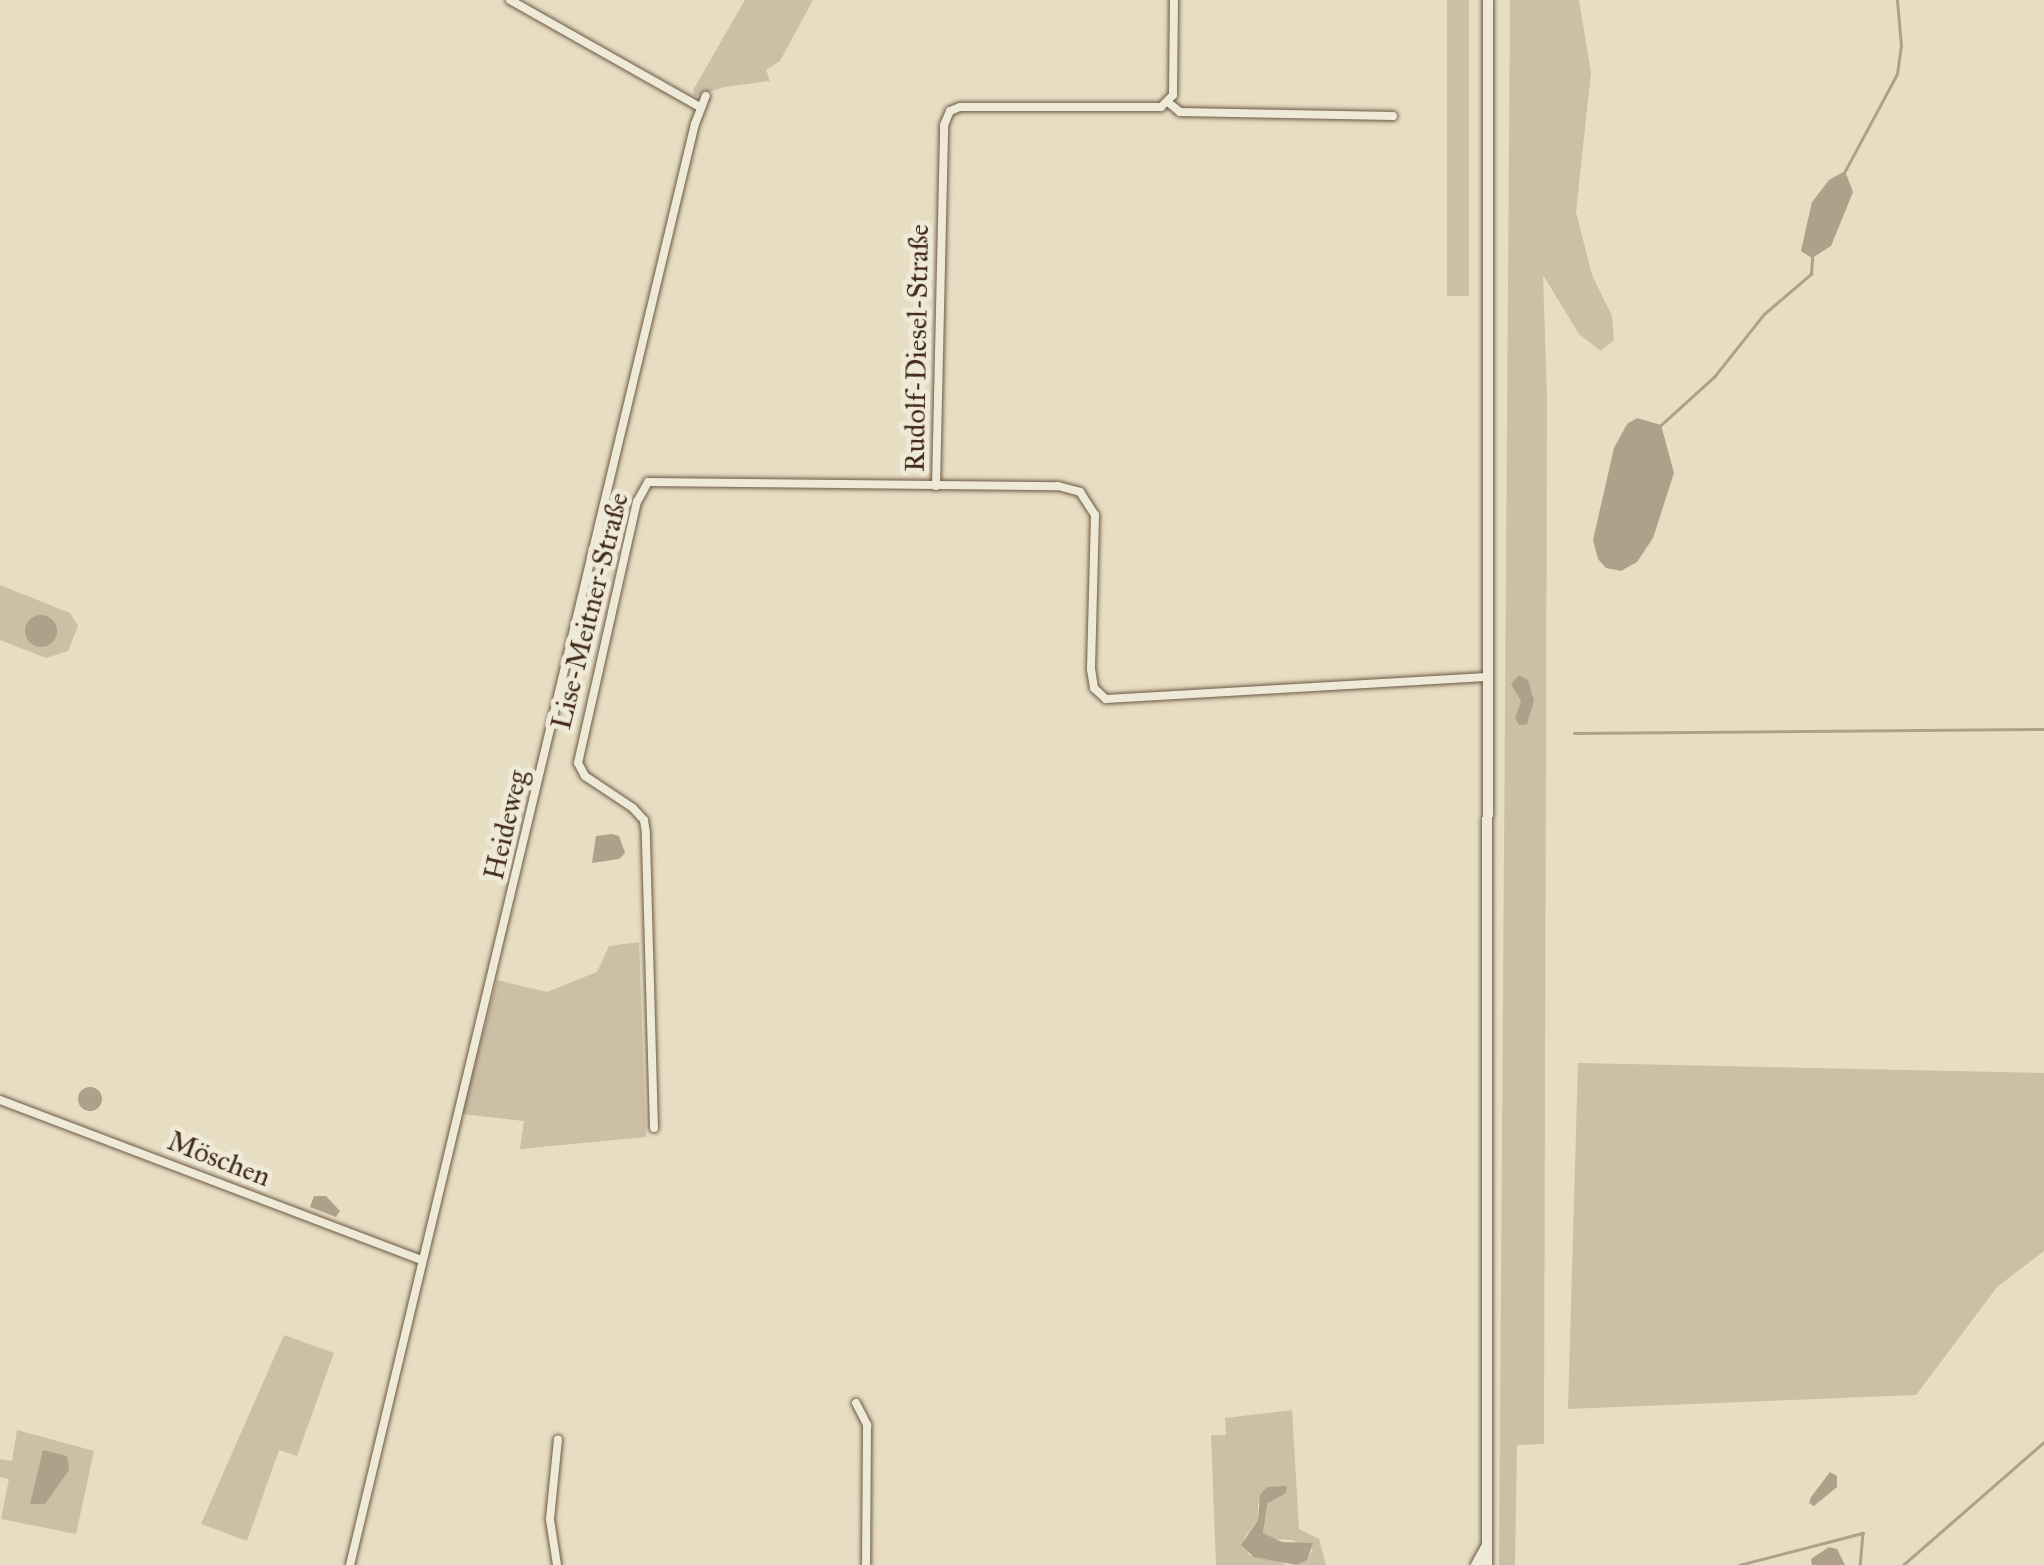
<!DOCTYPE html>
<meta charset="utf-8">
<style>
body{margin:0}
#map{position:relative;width:2044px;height:1565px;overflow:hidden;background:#e7ddc3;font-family:"IM FELL Great Primer",serif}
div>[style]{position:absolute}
.green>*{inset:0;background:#cbbfa6;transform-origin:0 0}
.water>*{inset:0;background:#afa089}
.round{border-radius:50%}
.stream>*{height:2.5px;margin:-1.25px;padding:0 1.25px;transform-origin:1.25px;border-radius:1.25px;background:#afa089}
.roads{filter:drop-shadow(0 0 2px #6c5843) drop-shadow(0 0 2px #6c5843)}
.street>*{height:8px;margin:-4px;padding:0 4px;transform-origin:4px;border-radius:4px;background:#efe9d8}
.secondary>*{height:10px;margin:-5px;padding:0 5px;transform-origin:5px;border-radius:5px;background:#efe9d8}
span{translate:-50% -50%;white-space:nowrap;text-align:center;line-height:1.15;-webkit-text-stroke:10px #efe9d8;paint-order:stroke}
.street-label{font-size:28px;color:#432b18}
</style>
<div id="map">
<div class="green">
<i style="clip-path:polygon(745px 0,813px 0,780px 61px,766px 70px,770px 81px,724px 87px,694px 97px,693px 90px)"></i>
<i style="left:1447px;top:0;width:22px;height:296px"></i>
<i style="clip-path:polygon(1510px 0,1579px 0,1591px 72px,1576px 212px,1592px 275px,1612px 316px,1614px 340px,1601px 351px,1579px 334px,1543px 275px,1547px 398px,1544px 1431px,1544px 1444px,1517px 1445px,1515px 1565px,1499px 1565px)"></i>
<i style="clip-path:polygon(0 585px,70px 613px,78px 626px,68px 651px,46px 658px,0 640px)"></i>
<i style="clip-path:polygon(639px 942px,646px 1137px,520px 1149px,524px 1121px,462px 1114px,497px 980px,547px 992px,597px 972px,609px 946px)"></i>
<i style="clip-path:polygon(1578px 1063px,2044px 1073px,2044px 1251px,1997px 1287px,1916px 1395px,1568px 1409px)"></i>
<i style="clip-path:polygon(284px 1335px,334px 1353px,297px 1456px,279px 1450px,247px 1541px,201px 1524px)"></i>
<i style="clip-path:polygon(1292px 1410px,1299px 1529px,1319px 1539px,1326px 1565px,1296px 1565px,1307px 1559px,1313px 1549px,1292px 1540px,1269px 1539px,1263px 1533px,1269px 1501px,1287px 1490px,1258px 1503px,1258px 1520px,1244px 1538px,1249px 1555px,1279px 1559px,1285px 1565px,1216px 1565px,1211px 1435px,1226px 1435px,1225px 1418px)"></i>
<i style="clip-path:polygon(17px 1430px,94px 1451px,76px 1534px,1px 1519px,9px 1479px,0 1477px,0 1459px,12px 1461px)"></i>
</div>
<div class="water">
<i style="clip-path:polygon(1845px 171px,1853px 192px,1831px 246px,1812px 258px,1801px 251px,1812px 202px,1829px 180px)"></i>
<i style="clip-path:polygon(1637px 418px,1661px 425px,1674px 473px,1653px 538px,1637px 562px,1621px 571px,1606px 568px,1598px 559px,1593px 540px,1614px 448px,1627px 424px)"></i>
<i class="round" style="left:25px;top:615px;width:32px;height:32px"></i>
<i style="clip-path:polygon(1519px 675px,1528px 680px,1534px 701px,1527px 724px,1519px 725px,1515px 718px,1521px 701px,1511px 684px)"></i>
<i style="clip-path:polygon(612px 834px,619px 836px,625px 853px,619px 859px,592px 863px,596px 836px)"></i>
<i class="round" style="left:78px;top:1087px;width:24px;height:24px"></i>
<i style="clip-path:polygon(314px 1196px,326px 1196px,340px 1211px,336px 1217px,310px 1207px)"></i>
<i style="clip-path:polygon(43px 1450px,67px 1456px,69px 1470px,45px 1504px,30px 1504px)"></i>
<i style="clip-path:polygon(1830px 1472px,1837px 1476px,1837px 1487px,1814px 1506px,1809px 1503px,1811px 1497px)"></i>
<i style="clip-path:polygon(1287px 1486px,1286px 1493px,1268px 1503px,1263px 1533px,1282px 1542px,1313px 1543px,1307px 1560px,1296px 1565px,1254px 1557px,1241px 1545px,1258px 1520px,1260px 1495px,1267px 1487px)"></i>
<i style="clip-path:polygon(1829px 1547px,1837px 1549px,1845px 1565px,1812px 1565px,1811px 1559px)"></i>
</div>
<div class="stream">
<i style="left:1845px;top:171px;width:110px;rotate:-61.8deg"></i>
<i style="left:1897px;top:74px;width:28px;rotate:-82deg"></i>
<i style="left:1901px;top:46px;width:46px;rotate:-95deg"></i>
<i style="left:1661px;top:425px;width:72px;rotate:-42.2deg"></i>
<i style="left:1714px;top:377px;width:80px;rotate:-51.6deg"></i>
<i style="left:1764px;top:314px;width:62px;rotate:-40.4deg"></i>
<i style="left:1811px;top:274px;width:16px;rotate:-86deg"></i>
<i style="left:1574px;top:733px;width:470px;rotate:-0.5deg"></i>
<i style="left:1739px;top:1565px;width:128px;rotate:-14.5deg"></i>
<i style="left:1863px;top:1533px;width:32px;rotate:95deg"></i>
<i style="left:1903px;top:1565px;width:187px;rotate:-41.1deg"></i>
</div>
<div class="roads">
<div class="street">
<i style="left:510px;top:0;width:218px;rotate:29.4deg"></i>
<i style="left:1169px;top:103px;width:14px;rotate:39deg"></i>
<i style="left:1180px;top:112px;width:213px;rotate:1.1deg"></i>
<i style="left:936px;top:486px;width:361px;rotate:-88.7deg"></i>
<i style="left:944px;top:125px;width:15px;rotate:-67deg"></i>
<i style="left:950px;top:111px;width:11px;rotate:-22deg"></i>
<i style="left:960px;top:107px;width:201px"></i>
<i style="left:1161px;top:107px;width:17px;rotate:-45deg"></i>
<i style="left:1173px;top:95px;width:95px;rotate:-89.4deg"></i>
<i style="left:0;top:1100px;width:451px;rotate:20.8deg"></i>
<i style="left:654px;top:1128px;width:295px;rotate:-91.6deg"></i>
<i style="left:646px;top:833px;width:13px;rotate:-99deg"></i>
<i style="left:644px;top:820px;width:16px;rotate:-133deg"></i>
<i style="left:633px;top:808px;width:58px;rotate:-146.3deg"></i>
<i style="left:585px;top:776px;width:15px;rotate:-118deg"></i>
<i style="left:578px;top:763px;width:268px;rotate:-77.3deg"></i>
<i style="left:637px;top:502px;width:23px;rotate:-61deg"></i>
<i style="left:648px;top:482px;width:410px;rotate:0.6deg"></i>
<i style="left:1058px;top:486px;width:23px;rotate:15deg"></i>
<i style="left:1080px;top:492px;width:27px;rotate:57deg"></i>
<i style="left:1095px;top:515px;width:154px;rotate:91.5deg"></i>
<i style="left:1091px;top:669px;width:19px;rotate:81deg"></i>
<i style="left:1094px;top:688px;width:16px;rotate:43deg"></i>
<i style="left:1106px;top:699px;width:381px;rotate:-3.3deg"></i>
<i style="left:856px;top:1403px;width:25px;rotate:63deg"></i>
<i style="left:867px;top:1425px;width:140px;rotate:90.4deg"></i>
<i style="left:350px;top:1565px;width:1482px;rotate:-76.54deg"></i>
<i style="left:695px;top:124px;width:30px;rotate:-69deg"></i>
<i style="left:557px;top:1565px;width:47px;rotate:-98.7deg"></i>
<i style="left:550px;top:1519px;width:80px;rotate:-84.3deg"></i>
</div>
<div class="secondary">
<i style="left:1476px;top:1565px;width:21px;rotate:-61deg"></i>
<i style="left:1487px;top:1565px;width:1565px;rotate:-89.96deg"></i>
</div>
</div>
<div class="street-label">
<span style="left:917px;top:348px;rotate:-89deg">Rudolf-Diesel-Straße</span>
<span style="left:590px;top:611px;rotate:-76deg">Lise-Meitner-Straße</span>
<span style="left:506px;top:825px;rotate:-77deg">Heideweg</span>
<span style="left:219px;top:1159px;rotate:21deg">Möschen</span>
</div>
</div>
